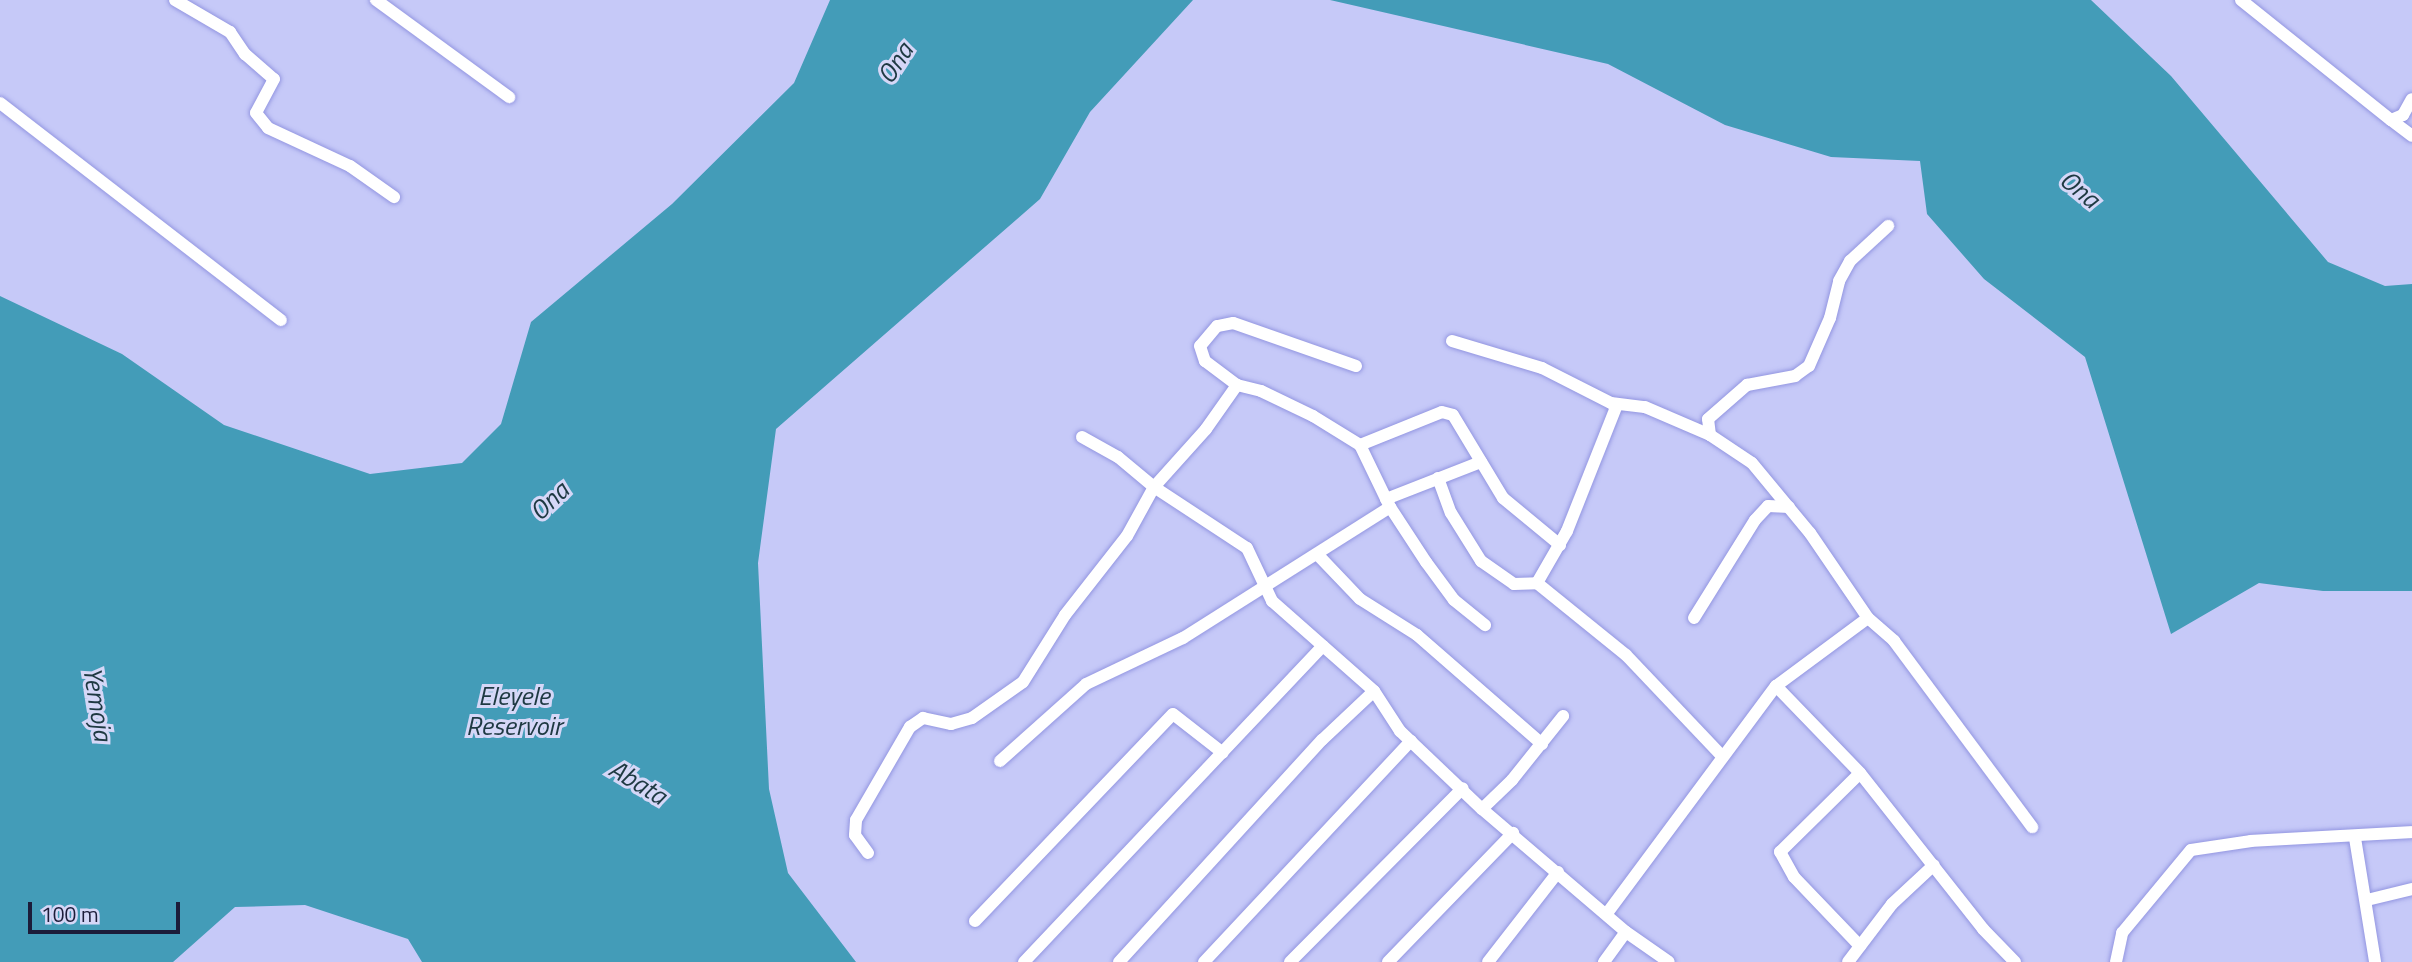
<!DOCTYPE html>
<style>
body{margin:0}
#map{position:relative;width:2412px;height:962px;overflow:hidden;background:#c6c9f8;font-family:"Titillium Web",sans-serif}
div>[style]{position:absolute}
.water>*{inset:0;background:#439cb8}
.roads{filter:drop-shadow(0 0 2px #9396e1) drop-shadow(0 0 2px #9396e1)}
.minor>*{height:12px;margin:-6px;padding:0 6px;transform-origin:6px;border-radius:6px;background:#fff}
span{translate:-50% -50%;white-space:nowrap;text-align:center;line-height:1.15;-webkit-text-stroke:6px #d5d7f7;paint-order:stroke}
.water-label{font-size:26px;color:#1e3942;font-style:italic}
.scale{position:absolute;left:28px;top:902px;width:152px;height:32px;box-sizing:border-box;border:4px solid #1c1c39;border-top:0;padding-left:9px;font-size:21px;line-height:24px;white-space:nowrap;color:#1c1c39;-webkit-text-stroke:5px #d5d7f7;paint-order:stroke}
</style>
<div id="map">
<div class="water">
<i style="clip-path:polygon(830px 0,1193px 0,1090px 112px,1040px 199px,776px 429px,758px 563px,769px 789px,788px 873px,856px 962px,422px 962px,408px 939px,305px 905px,235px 907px,173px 962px,0 962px,0 296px,122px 354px,224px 425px,370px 474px,462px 463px,501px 424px,531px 322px,672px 204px,794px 83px)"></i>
<i style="clip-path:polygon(1330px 0,2091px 0,2171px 76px,2328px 262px,2385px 286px,2412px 284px,2412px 591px,2323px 591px,2259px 583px,2171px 634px,2085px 357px,1984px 279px,1927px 214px,1920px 161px,1831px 157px,1725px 125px,1608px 64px)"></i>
</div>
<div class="roads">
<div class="minor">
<i style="left:175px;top:0;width:64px;rotate:30.2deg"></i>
<i style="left:230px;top:32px;width:27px;rotate:56deg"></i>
<i style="left:245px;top:54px;width:38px;rotate:41deg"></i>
<i style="left:274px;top:79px;width:38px;rotate:118deg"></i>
<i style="left:256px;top:113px;width:19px;rotate:51deg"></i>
<i style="left:268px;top:128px;width:90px;rotate:24.9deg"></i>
<i style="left:350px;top:166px;width:54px;rotate:35.2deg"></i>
<i style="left:376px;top:0;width:165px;rotate:36.1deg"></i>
<i style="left:2241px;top:0;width:192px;rotate:38.7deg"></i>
<i style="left:2391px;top:120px;width:13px;rotate:-23deg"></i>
<i style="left:2403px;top:115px;width:18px;rotate:-61deg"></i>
<i style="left:0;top:103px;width:355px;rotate:37.7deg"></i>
<i style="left:2391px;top:120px;width:26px;rotate:37deg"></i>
<i style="left:1452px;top:341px;width:94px;rotate:16.7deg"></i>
<i style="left:1542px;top:368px;width:77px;rotate:26.9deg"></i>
<i style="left:1611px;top:403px;width:34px;rotate:7deg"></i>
<i style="left:1645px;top:407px;width:71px;rotate:23.3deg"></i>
<i style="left:1710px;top:435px;width:50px;rotate:33.7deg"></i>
<i style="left:1752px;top:463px;width:91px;rotate:50.4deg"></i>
<i style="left:1810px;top:533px;width:103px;rotate:55.7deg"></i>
<i style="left:1868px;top:618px;width:35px;rotate:41deg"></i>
<i style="left:1894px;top:641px;width:232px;rotate:53.4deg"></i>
<i style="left:1356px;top:366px;width:130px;rotate:-160.7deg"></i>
<i style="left:1233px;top:323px;width:16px;rotate:169deg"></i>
<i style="left:1217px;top:326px;width:26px;rotate:130deg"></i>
<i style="left:1200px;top:346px;width:16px;rotate:72deg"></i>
<i style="left:1205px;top:361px;width:40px;rotate:37deg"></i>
<i style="left:1237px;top:385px;width:25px;rotate:14deg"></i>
<i style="left:1261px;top:391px;width:58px;rotate:25.7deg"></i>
<i style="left:1313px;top:416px;width:55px;rotate:31.7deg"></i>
<i style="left:1360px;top:445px;width:88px;rotate:-21.9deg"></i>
<i style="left:1442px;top:412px;width:11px;rotate:15deg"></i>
<i style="left:1453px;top:415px;width:97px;rotate:58.9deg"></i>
<i style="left:1503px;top:498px;width:74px;rotate:39.5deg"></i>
<i style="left:1710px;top:435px;width:16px;rotate:-97deg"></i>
<i style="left:1708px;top:419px;width:52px;rotate:-41.1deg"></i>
<i style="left:1747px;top:385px;width:49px;rotate:-10.6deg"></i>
<i style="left:1795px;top:376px;width:17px;rotate:-36deg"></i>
<i style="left:1809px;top:366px;width:52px;rotate:-66.4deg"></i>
<i style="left:1830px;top:318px;width:38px;rotate:-76deg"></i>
<i style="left:1839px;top:281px;width:23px;rotate:-61deg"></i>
<i style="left:1850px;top:261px;width:52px;rotate:-42.6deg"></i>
<i style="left:1082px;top:437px;width:41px;rotate:29.1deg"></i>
<i style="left:1118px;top:457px;width:47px;rotate:39.8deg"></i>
<i style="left:1154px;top:487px;width:111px;rotate:33.3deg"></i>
<i style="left:1247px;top:548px;width:59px;rotate:64.7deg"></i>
<i style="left:1272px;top:601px;width:136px;rotate:41.4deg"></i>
<i style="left:1374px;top:691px;width:48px;rotate:57deg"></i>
<i style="left:1400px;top:731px;width:113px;rotate:43.6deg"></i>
<i style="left:1482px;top:809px;width:189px;rotate:40.5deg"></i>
<i style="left:1626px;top:932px;width:52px;rotate:34.9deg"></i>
<i style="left:1360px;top:445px;width:69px;rotate:64.2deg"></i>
<i style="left:1390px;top:507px;width:66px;rotate:56.8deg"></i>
<i style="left:1426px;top:562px;width:47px;rotate:53.6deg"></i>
<i style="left:1454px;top:600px;width:40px;rotate:39deg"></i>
<i style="left:1438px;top:478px;width:37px;rotate:70deg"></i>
<i style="left:1451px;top:513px;width:57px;rotate:58deg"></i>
<i style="left:1481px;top:561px;width:40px;rotate:34.9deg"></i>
<i style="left:1514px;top:584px;width:23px;rotate:-2deg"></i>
<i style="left:1537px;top:583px;width:60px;rotate:-60deg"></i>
<i style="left:1567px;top:531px;width:136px;rotate:-68.4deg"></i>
<i style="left:1386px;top:499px;width:102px;rotate:-21.3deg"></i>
<i style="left:1317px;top:554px;width:62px;rotate:46.3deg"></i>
<i style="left:1360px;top:599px;width:67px;rotate:32.3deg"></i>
<i style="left:1417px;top:635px;width:166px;rotate:41.1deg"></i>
<i style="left:1537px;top:583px;width:114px;rotate:39deg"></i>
<i style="left:1626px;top:655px;width:139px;rotate:46.5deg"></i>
<i style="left:1694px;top:618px;width:115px;rotate:-58.1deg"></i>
<i style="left:1755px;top:520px;width:19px;rotate:-47deg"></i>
<i style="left:1768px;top:506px;width:21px;rotate:3deg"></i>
<i style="left:1776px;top:686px;width:121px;rotate:46deg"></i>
<i style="left:1860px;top:773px;width:199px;rotate:51.7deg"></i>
<i style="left:1983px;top:929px;width:46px;rotate:45.9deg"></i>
<i style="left:1000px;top:761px;width:115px;rotate:-41.8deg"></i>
<i style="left:1086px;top:684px;width:107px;rotate:-25.4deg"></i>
<i style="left:1183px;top:638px;width:245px;rotate:-32.3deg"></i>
<i style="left:1482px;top:809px;width:42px;rotate:-44deg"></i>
<i style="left:1512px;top:780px;width:82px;rotate:-51.4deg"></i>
<i style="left:2355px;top:838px;width:126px;rotate:80.8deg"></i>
<i style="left:868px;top:853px;width:22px;rotate:-126deg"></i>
<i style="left:855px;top:835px;width:15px;rotate:-86deg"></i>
<i style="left:856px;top:820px;width:108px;rotate:-59.9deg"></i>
<i style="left:910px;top:727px;width:16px;rotate:-35deg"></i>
<i style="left:923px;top:718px;width:29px;rotate:12deg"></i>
<i style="left:951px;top:724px;width:22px;rotate:-16deg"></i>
<i style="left:972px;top:718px;width:62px;rotate:-35.2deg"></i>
<i style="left:1023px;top:682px;width:79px;rotate:-57.9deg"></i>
<i style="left:1065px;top:615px;width:100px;rotate:-51.9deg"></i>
<i style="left:1127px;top:536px;width:56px;rotate:-61.1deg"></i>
<i style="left:1154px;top:487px;width:78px;rotate:-48.1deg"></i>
<i style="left:1206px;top:429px;width:54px;rotate:-54.8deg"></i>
<i style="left:2367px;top:900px;width:46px;rotate:-13.7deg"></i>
<i style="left:1608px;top:912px;width:282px;rotate:-53.4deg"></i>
<i style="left:1776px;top:686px;width:114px;rotate:-36.5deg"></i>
<i style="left:975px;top:921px;width:286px;rotate:-46.3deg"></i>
<i style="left:1173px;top:714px;width:63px;rotate:38deg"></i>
<i style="left:1860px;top:946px;width:95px;rotate:-133.7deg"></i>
<i style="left:1794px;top:877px;width:29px;rotate:-119deg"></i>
<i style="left:1780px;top:852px;width:112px;rotate:-44.6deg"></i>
<i style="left:1024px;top:962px;width:435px;rotate:-46.6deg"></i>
<i style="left:1119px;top:962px;width:301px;rotate:-47.6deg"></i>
<i style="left:1322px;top:740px;width:71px;rotate:-43.3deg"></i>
<i style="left:1204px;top:962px;width:303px;rotate:-46.9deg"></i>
<i style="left:1290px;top:962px;width:245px;rotate:-45.2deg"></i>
<i style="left:1388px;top:962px;width:180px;rotate:-45.9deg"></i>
<i style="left:1488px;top:962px;width:114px;rotate:-52.1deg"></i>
<i style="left:1604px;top:962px;width:37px;rotate:-54deg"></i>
<i style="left:1848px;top:962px;width:73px;rotate:-52.8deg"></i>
<i style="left:1892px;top:904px;width:57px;rotate:-42.9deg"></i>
<i style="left:2116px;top:962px;width:30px;rotate:-78deg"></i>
<i style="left:2122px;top:933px;width:108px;rotate:-50.3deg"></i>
<i style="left:2191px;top:850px;width:61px;rotate:-8.5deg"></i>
<i style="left:2251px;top:841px;width:161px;rotate:-3.2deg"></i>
</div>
</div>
<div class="water-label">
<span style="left:895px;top:63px;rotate:-57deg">Ona</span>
<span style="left:2080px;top:189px;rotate:39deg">Ona</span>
<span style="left:549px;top:501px;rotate:-44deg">Ona</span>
<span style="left:514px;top:711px">Eleyele<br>Reservoir</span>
<span style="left:98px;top:704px;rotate:81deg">Yemoja</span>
<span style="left:638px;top:782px;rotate:31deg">Abata</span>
</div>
<div class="scale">100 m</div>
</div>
